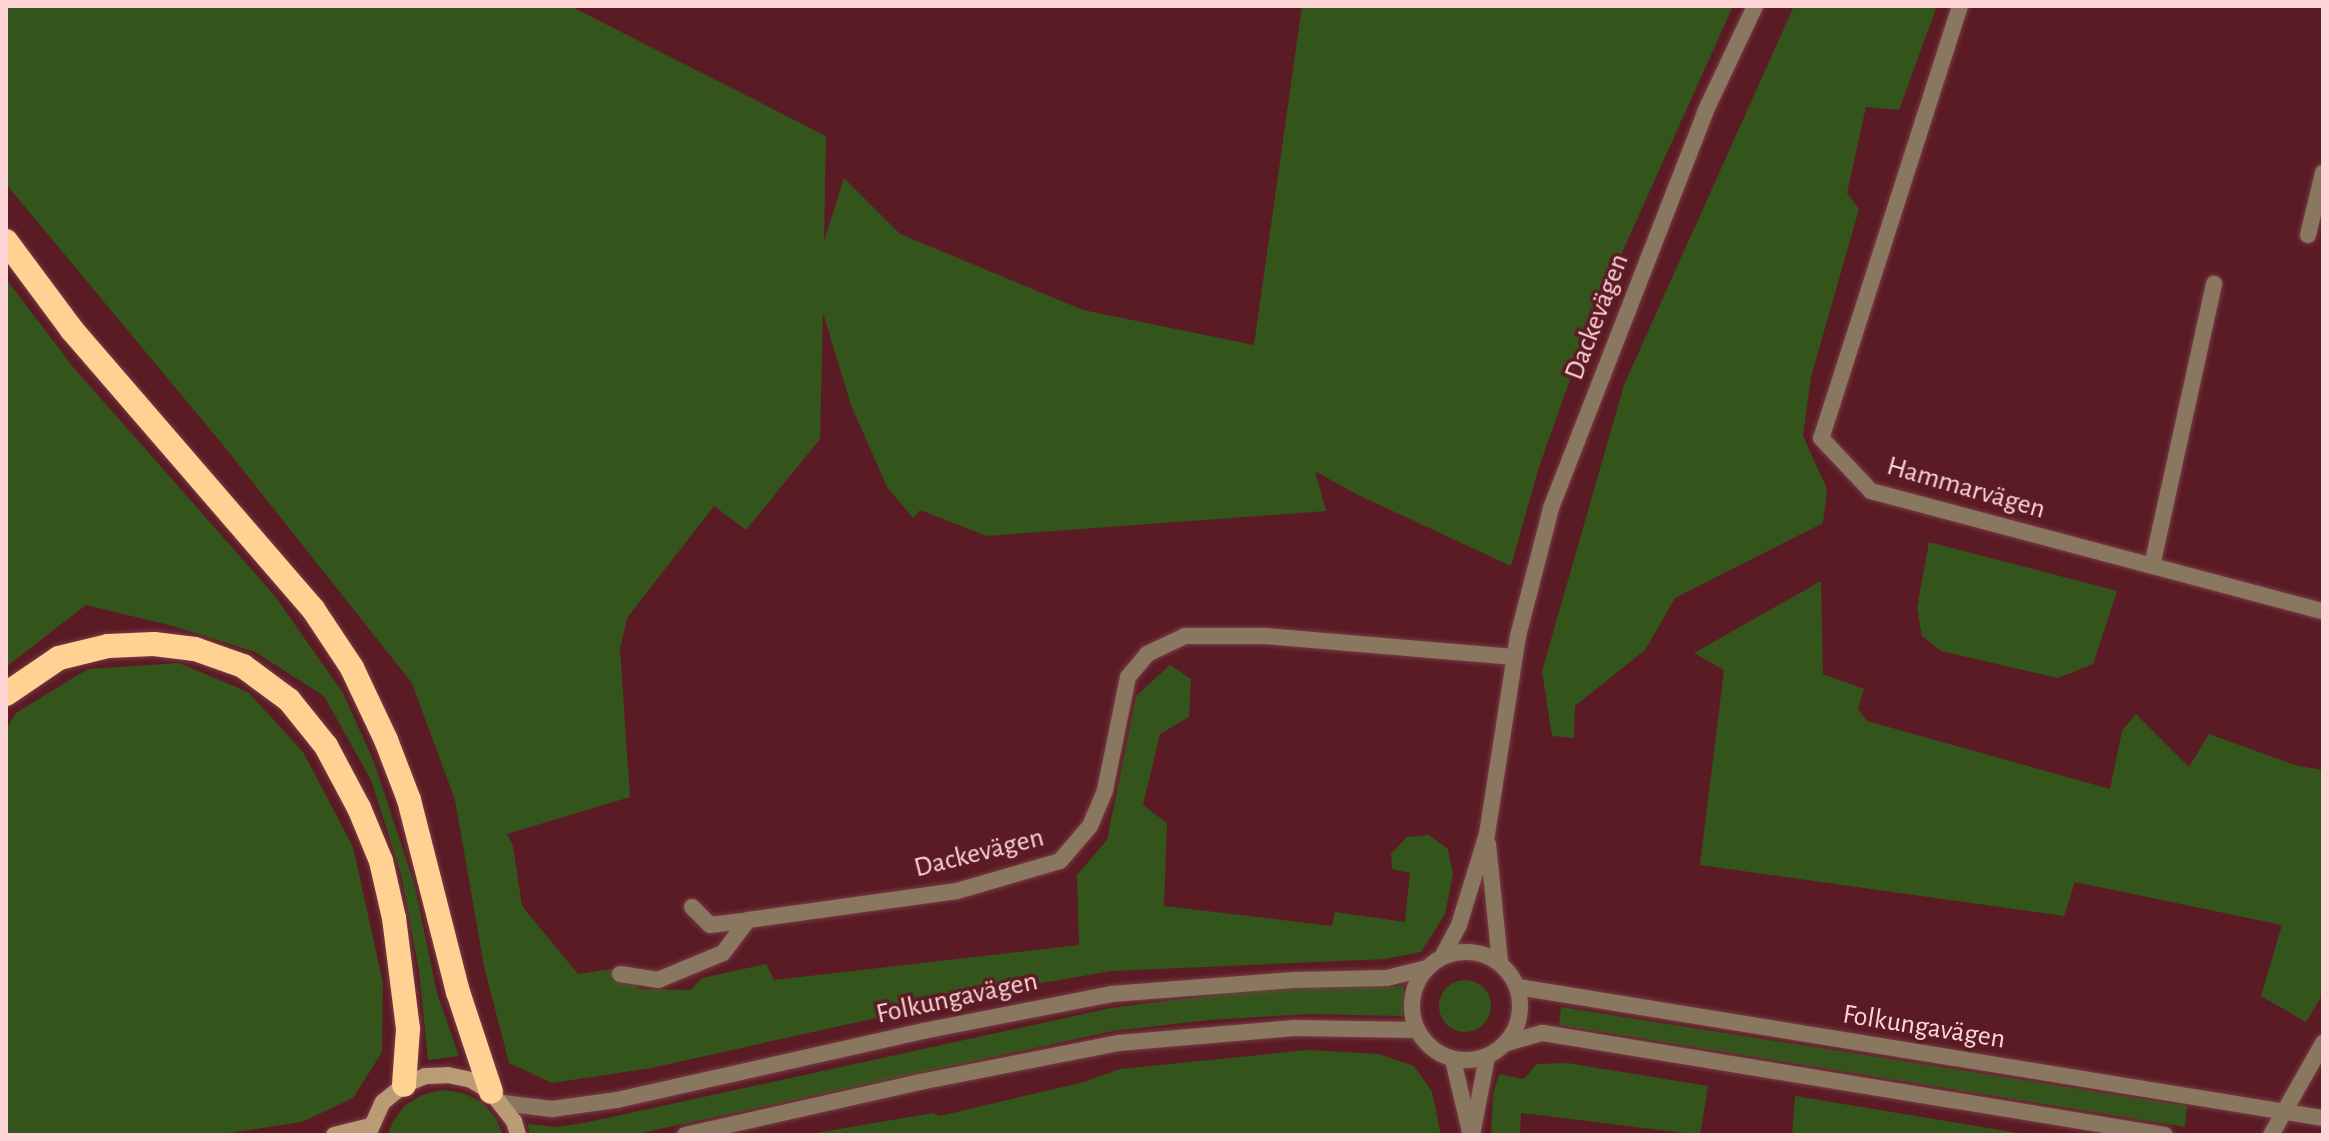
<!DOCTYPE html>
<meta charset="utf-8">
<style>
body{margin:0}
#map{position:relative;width:2329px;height:1141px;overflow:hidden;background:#5b1b25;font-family:"Alegreya Sans",sans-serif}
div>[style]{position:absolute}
.green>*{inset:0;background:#33551b}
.round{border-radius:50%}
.roads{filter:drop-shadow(0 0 2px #783c45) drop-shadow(0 0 2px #783c45)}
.street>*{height:16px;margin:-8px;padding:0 8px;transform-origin:8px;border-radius:8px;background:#89775f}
.street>.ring{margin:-8px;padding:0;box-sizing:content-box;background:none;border:16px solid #89775f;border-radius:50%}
.secondary>*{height:16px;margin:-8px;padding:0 8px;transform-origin:8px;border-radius:8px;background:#b99c75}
.highway>*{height:24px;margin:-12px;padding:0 12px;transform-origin:12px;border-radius:12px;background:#ffd294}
span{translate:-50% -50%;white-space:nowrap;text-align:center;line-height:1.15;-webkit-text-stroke:7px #5b1b25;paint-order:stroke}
.street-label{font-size:28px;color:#fed5d7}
.frame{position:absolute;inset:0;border:8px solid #fed5d7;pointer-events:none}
</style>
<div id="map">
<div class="green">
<i style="clip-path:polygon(6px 6px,570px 6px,826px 136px,824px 241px,844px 178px,900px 234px,1083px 310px,1254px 345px,1302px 6px,1733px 6px,1589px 326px,1538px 470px,1511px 566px,1356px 494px,1315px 471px,1326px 511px,987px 536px,920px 510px,913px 518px,887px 487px,851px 405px,823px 313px,820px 439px,746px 530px,714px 506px,627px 618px,620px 649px,630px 797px,507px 834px,513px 846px,522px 906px,578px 974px,613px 969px,640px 989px,691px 990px,702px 978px,766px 964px,774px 980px,1079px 945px,1077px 875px,1107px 840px,1136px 696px,1170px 665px,1191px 679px,1189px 717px,1160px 734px,1143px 805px,1167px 823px,1164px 906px,1332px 926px,1335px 912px,1405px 922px,1410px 873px,1392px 869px,1391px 854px,1407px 837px,1429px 835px,1448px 849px,1453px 874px,1445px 914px,1421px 952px,1385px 959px,1112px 971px,1011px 988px,651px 1068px,552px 1083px,509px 1063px,484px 966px,455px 800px,412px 683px,223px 445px,6px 184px)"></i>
<i style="clip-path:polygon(1794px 6px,1937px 6px,1899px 110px,1866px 107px,1847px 193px,1859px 209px,1811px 377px,1803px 436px,1827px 489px,1823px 523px,1675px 598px,1645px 650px,1575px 706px,1574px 738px,1552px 736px,1542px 671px,1624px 385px)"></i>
<i style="clip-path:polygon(6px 279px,73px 367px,274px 595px,343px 693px,374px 762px,414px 883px,437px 993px,459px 1056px,428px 1060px,419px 971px,401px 874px,371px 780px,324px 696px,255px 652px,173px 626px,86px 605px,6px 667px)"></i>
<i style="clip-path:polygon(1929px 542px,2117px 591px,2093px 664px,2058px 678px,1941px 651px,1922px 636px,1917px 608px)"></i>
<i style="clip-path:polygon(1821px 581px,1823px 674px,1864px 689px,1858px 709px,1867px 721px,2110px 789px,2122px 731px,2136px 714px,2189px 767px,2209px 734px,2298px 766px,2323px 770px,2323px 994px,2306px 1022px,2261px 996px,2282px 925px,2075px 882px,2064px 916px,1700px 865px,1724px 670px,1694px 653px)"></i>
<i style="clip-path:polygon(179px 663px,248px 692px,303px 752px,353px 847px,383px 983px,382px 1052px,353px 1098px,302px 1122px,217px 1135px,6px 1135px,6px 729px,16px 713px,88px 669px)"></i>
<i class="round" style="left:1439px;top:980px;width:52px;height:52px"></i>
<i style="clip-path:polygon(1404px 986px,1403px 1016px,1309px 1014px,1209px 1020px,1113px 1031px,632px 1135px,530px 1135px,528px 1124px,556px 1127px,584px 1123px,1111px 1008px,1260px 989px)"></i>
<i style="clip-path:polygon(1561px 1007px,2187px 1106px,2185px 1127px,1559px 1025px)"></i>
<i style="clip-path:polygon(1308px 1050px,1379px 1054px,1414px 1066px,1432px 1092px,1441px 1135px,804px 1135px,933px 1113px,940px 1116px,1084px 1082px,1120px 1069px)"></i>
<i style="clip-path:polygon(1567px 1063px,1708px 1086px,1700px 1135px,1521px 1113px,1520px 1135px,1491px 1135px,1493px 1094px,1499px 1074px,1524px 1079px,1537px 1064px)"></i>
<i style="clip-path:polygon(442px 1090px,463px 1093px,482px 1102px,496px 1118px,503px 1135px,388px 1135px,392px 1123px,404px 1106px,422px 1095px)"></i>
<i style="clip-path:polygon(1795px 1096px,2030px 1135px,1792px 1135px)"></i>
</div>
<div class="roads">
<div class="street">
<i style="left:1960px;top:6px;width:454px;rotate:107.8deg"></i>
<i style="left:1821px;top:438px;width:73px;rotate:46.7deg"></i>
<i style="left:1871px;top:491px;width:468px;rotate:14.9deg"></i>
<i style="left:2308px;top:235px;width:64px;rotate:-76.4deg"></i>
<i style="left:2152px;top:566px;width:289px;rotate:-77.6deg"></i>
<i style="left:1488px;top:844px;width:119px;rotate:84.2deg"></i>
<i style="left:692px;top:907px;width:25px;rotate:45deg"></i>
<i style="left:710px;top:925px;width:38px;rotate:-7deg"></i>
<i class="ring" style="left:1412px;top:952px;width:92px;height:92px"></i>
<i style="left:1442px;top:957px;width:36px;rotate:-62deg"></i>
<i style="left:1459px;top:925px;width:95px;rotate:-72.9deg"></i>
<i style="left:1487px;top:834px;width:200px;rotate:-81.1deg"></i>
<i style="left:1518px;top:636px;width:132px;rotate:-75.5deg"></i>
<i style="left:1551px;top:508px;width:425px;rotate:-68.7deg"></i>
<i style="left:1705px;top:112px;width:117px;rotate:-64.7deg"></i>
<i style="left:620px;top:974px;width:38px;rotate:9deg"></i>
<i style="left:658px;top:980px;width:70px;rotate:-22.6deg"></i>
<i style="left:723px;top:953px;width:41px;rotate:-52.9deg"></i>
<i style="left:748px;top:920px;width:211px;rotate:-7.9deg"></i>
<i style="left:957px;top:891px;width:107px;rotate:-16.2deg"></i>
<i style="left:1060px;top:861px;width:46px;rotate:-49.4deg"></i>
<i style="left:1090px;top:826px;width:39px;rotate:-67deg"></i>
<i style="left:1105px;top:790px;width:115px;rotate:-78.5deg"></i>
<i style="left:1128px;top:677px;width:30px;rotate:-50deg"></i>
<i style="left:1147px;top:654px;width:42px;rotate:-25.3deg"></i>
<i style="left:1185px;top:636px;width:80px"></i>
<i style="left:1265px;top:636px;width:250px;rotate:4.8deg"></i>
<i style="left:1518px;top:987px;width:816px;rotate:9.24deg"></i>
<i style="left:1507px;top:1043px;width:37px;rotate:-16deg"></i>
<i style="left:1543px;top:1033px;width:630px;rotate:9.31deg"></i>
<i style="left:1453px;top:1060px;width:74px;rotate:76.7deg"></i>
<i style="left:503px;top:1103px;width:49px;rotate:7deg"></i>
<i style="left:552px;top:1109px;width:66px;rotate:-7.9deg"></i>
<i style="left:617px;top:1100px;width:314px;rotate:-12.7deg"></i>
<i style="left:923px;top:1031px;width:192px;rotate:-11.1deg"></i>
<i style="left:1111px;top:994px;width:183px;rotate:-4.4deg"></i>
<i style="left:1293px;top:980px;width:94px;rotate:-1.2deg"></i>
<i style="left:1387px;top:978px;width:41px;rotate:-14deg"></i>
<i style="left:685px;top:1135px;width:241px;rotate:-12.7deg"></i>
<i style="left:920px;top:1082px;width:203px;rotate:-11.1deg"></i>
<i style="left:1119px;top:1043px;width:176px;rotate:-4.9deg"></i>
<i style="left:1294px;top:1028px;width:123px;rotate:0.9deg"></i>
<i style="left:1472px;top:1135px;width:79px;rotate:-79.1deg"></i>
<i style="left:2271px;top:1135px;width:106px;rotate:-60.5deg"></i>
</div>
<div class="secondary">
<i style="left:334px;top:1135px;width:37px;rotate:-14deg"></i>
<i style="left:368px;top:1135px;width:36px;rotate:-66deg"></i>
<i style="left:383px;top:1102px;width:27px;rotate:-39deg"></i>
<i style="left:404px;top:1085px;width:23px;rotate:-23deg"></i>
<i style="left:425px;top:1076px;width:23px;rotate:-2deg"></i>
<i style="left:448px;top:1075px;width:24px;rotate:12deg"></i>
<i style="left:471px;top:1080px;width:23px;rotate:31deg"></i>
<i style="left:491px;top:1092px;width:37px;rotate:52deg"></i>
<i style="left:514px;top:1121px;width:15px;rotate:74deg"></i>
</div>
<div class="highway">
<i style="left:6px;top:241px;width:111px;rotate:53.4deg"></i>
<i style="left:72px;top:330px;width:369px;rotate:49.2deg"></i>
<i style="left:313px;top:609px;width:71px;rotate:56.5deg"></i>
<i style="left:352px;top:668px;width:80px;rotate:64.7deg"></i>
<i style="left:386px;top:740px;width:64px;rotate:69deg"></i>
<i style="left:409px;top:800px;width:198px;rotate:75.7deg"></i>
<i style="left:458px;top:992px;width:105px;rotate:71.7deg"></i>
<i style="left:6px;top:694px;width:64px;rotate:-34.2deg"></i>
<i style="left:59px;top:658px;width:50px;rotate:-13.8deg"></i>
<i style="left:108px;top:646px;width:46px;rotate:-2.5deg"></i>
<i style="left:154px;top:644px;width:41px;rotate:7deg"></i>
<i style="left:195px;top:649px;width:51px;rotate:19.5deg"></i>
<i style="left:243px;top:666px;width:57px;rotate:36.5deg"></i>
<i style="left:289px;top:700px;width:59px;rotate:51.2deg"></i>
<i style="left:326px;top:746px;width:70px;rotate:62deg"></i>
<i style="left:359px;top:808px;width:57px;rotate:67.5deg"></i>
<i style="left:381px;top:861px;width:58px;rotate:77.2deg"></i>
<i style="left:394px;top:918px;width:112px;rotate:82.8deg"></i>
<i style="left:408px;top:1029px;width:56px;rotate:94.1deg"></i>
</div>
</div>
<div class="street-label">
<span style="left:1597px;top:317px;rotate:-69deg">Dackevägen</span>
<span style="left:1966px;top:488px;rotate:16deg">Hammarvägen</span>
<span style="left:979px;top:853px;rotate:-14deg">Dackevägen</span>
<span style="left:957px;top:998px;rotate:-12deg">Folkungavägen</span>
<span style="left:1924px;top:1027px;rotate:9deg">Folkungavägen</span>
</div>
<div class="frame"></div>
</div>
